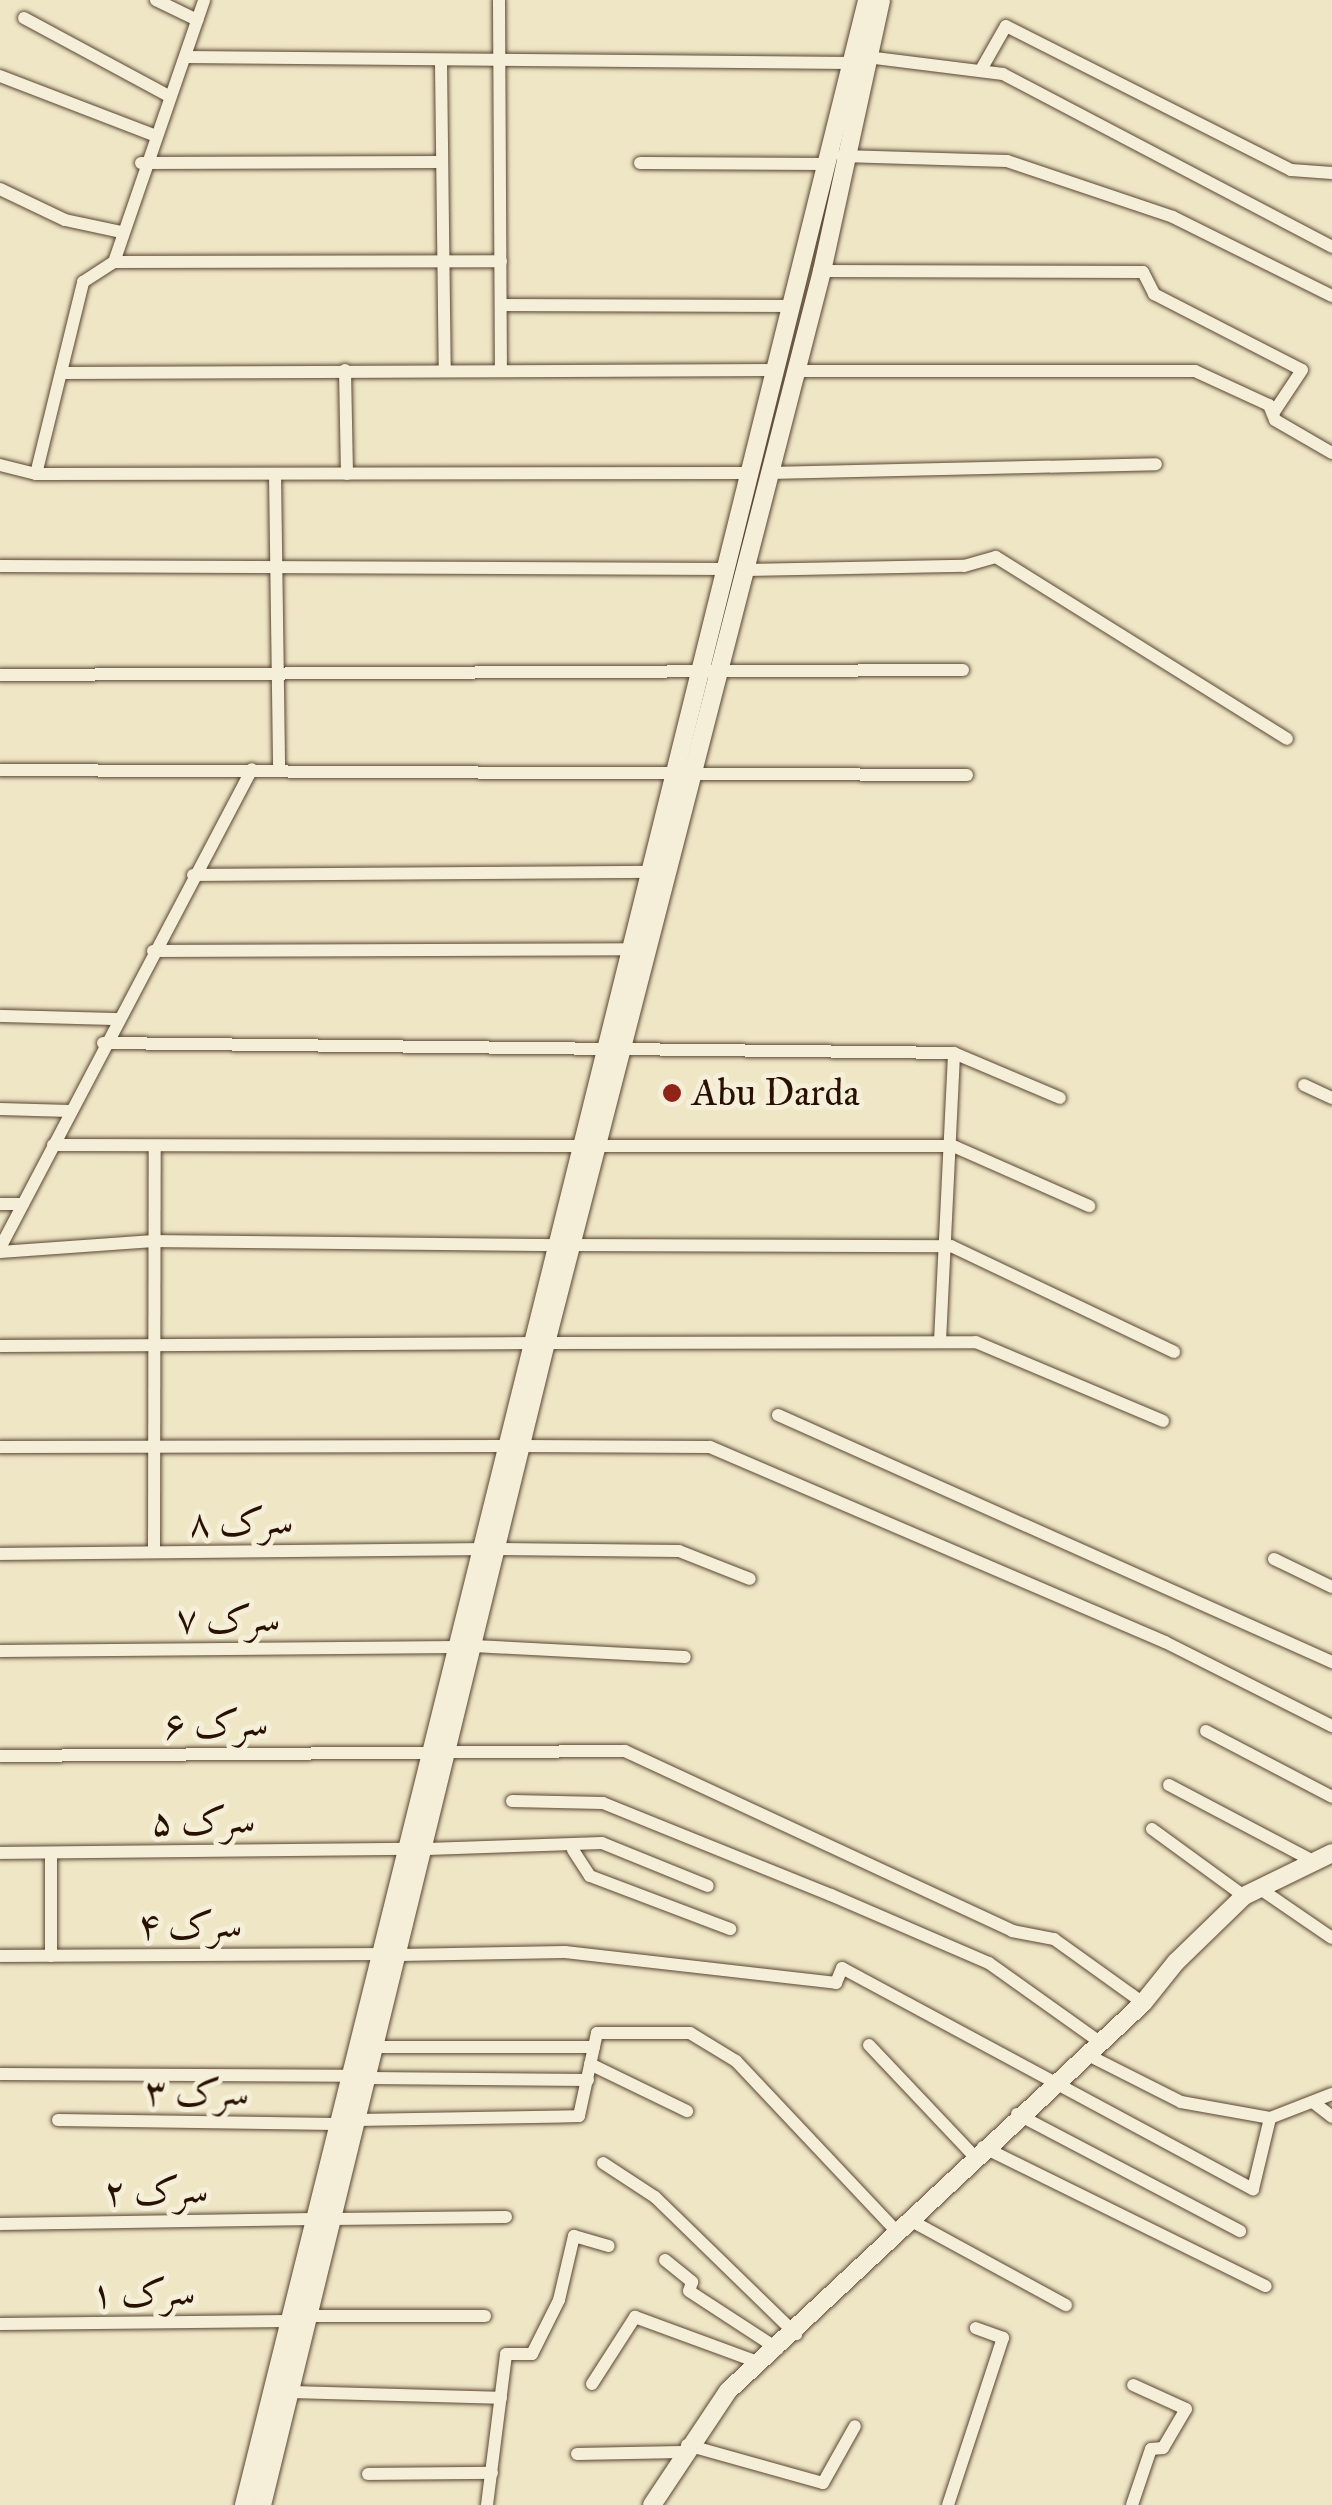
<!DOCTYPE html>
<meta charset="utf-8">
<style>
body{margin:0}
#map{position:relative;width:1332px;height:2505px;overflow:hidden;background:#efe6c6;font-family:"IM FELL Great Primer",Amiri,serif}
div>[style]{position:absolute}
.roads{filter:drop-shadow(0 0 2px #5a4632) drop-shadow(0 0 2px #5a4632)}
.street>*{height:12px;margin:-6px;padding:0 6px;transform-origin:6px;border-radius:6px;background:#f5efda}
.secondary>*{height:18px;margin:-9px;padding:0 9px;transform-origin:9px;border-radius:9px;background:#f5efda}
.dots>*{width:28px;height:28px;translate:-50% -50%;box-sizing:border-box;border:5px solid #f5efda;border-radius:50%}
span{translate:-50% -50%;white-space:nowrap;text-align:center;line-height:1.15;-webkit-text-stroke:10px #f5efda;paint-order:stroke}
.poi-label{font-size:38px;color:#291100}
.left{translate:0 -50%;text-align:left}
.street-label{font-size:38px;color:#291100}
</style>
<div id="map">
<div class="roads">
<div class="street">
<i style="left:156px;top:0;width:46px;rotate:26deg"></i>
<i style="left:499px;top:0;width:368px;rotate:89.7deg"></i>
<i style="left:24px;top:18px;width:165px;rotate:28.3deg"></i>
<i style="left:185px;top:57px;width:667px;rotate:0.52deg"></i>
<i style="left:867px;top:57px;width:137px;rotate:7.1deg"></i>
<i style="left:1003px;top:74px;width:372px;rotate:27.7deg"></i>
<i style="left:441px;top:63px;width:306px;rotate:89.3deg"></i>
<i style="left:982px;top:68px;width:48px;rotate:-60.3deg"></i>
<i style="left:1006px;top:26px;width:319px;rotate:26.8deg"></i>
<i style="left:1291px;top:170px;width:41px;rotate:4.2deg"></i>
<i style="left:0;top:76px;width:162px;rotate:21deg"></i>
<i style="left:842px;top:156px;width:165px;rotate:1.7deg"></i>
<i style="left:1007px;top:161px;width:175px;rotate:18.6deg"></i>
<i style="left:1173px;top:217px;width:178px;rotate:26.4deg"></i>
<i style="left:141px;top:163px;width:301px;rotate:-0.2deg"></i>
<i style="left:640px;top:163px;width:187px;rotate:0.3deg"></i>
<i style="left:0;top:189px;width:72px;rotate:25.5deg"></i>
<i style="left:65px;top:220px;width:57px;rotate:12.1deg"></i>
<i style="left:114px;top:262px;width:387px;rotate:-0.1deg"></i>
<i style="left:822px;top:271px;width:321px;rotate:0.2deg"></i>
<i style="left:1143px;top:272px;width:25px;rotate:63deg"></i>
<i style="left:1154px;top:294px;width:166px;rotate:27.2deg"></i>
<i style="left:1302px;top:370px;width:50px;rotate:123.7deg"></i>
<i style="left:501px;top:305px;width:291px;rotate:0.2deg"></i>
<i style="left:345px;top:370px;width:104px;rotate:88.9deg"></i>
<i style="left:794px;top:371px;width:401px"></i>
<i style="left:1195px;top:371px;width:81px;rotate:24.7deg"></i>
<i style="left:1269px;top:405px;width:16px;rotate:68deg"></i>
<i style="left:1275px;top:420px;width:66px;rotate:30.1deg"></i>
<i style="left:61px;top:373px;width:715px;rotate:-0.24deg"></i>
<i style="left:0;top:465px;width:37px;rotate:14deg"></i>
<i style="left:36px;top:474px;width:198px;rotate:-76.2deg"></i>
<i style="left:83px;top:282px;width:37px;rotate:-33deg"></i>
<i style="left:114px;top:262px;width:277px;rotate:-71deg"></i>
<i style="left:769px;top:473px;width:387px;rotate:-1.3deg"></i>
<i style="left:36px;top:474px;width:715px;rotate:-0.08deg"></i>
<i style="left:275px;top:474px;width:295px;rotate:89.2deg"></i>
<i style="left:0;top:566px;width:728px;rotate:0.24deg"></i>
<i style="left:746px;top:570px;width:218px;rotate:-1.1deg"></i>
<i style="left:964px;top:566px;width:33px;rotate:-16deg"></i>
<i style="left:996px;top:557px;width:343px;rotate:32deg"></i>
<i style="left:0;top:675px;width:963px;rotate:-0.3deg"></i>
<i style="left:0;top:770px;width:967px;rotate:0.3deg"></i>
<i style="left:193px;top:875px;width:463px;rotate:-0.4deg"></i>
<i style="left:153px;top:951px;width:483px;rotate:-0.2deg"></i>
<i style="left:0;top:1016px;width:117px;rotate:1.5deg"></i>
<i style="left:103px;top:1043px;width:851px;rotate:0.67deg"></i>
<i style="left:954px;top:1053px;width:115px;rotate:23deg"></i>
<i style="left:1304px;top:1085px;width:31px;rotate:25deg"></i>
<i style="left:0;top:1109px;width:70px;rotate:1.6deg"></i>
<i style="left:53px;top:1145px;width:530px;rotate:0.11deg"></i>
<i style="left:599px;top:1146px;width:354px"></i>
<i style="left:953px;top:1146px;width:149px;rotate:23.8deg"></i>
<i style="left:0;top:1204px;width:23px"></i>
<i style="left:571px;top:1245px;width:380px;rotate:0.2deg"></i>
<i style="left:951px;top:1246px;width:247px;rotate:25.4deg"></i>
<i style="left:0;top:1248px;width:541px;rotate:-62.25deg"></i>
<i style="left:0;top:1252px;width:154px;rotate:-4.1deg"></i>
<i style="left:154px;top:1241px;width:404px;rotate:0.6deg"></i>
<i style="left:940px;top:1341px;width:288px;rotate:-87.2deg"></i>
<i style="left:546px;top:1343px;width:430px;rotate:-0.1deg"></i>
<i style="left:976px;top:1342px;width:203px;rotate:22.9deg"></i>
<i style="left:0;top:1346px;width:533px;rotate:-0.32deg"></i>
<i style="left:778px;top:1415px;width:607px;rotate:24.03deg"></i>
<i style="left:522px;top:1446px;width:188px;rotate:0.3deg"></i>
<i style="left:710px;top:1447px;width:495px;rotate:23.2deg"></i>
<i style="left:1165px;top:1642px;width:187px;rotate:26.7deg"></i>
<i style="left:0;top:1447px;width:508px;rotate:-0.11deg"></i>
<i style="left:499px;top:1549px;width:180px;rotate:0.6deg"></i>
<i style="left:679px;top:1551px;width:76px;rotate:21.5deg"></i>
<i style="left:154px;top:1552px;width:405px;rotate:-89.9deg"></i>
<i style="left:0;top:1554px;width:482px;rotate:-0.6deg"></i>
<i style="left:1274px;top:1559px;width:64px;rotate:25.8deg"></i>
<i style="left:474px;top:1646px;width:211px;rotate:3deg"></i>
<i style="left:0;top:1651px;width:457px;rotate:-0.5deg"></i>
<i style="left:1206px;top:1731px;width:142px;rotate:27.6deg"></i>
<i style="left:0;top:1756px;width:625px;rotate:-0.46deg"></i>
<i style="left:625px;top:1751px;width:427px;rotate:24.9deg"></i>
<i style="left:1012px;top:1931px;width:43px;rotate:10.8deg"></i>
<i style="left:1054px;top:1939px;width:110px;rotate:35.7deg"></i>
<i style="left:1169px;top:1785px;width:161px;rotate:27.8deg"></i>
<i style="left:512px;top:1801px;width:91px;rotate:1.3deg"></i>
<i style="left:603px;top:1803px;width:246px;rotate:22deg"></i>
<i style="left:831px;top:1895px;width:172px;rotate:23.3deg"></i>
<i style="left:989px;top:1963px;width:138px;rotate:35.5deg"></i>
<i style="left:1152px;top:1829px;width:114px;rotate:36.1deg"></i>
<i style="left:427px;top:1849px;width:175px;rotate:-2deg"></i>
<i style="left:602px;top:1843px;width:114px;rotate:22.1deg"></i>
<i style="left:573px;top:1850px;width:31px;rotate:57deg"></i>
<i style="left:590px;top:1876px;width:150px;rotate:20.7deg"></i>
<i style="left:0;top:1853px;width:407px;rotate:-0.6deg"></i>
<i style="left:1259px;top:1888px;width:88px;rotate:34.4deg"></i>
<i style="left:399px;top:1955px;width:166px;rotate:-1deg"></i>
<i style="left:565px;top:1952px;width:273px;rotate:6.5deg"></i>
<i style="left:836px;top:1983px;width:16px;rotate:-68deg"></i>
<i style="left:842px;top:1968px;width:467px;rotate:28.3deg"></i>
<i style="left:1253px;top:2189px;width:73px;rotate:-76.5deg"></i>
<i style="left:0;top:1956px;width:381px;rotate:-0.3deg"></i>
<i style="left:51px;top:1956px;width:103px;rotate:-90deg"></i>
<i style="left:869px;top:2045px;width:153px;rotate:46.6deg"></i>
<i style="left:376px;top:2047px;width:218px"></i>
<i style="left:1088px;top:2055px;width:104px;rotate:26.8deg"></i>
<i style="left:1181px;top:2102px;width:90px;rotate:10.2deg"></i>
<i style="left:1270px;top:2118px;width:66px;rotate:-21.2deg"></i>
<i style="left:590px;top:2064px;width:108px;rotate:25.9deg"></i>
<i style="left:0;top:2074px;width:347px;rotate:0.3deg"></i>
<i style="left:368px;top:2078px;width:220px;rotate:0.5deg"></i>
<i style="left:1313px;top:2102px;width:24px;rotate:38deg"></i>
<i style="left:1017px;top:2114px;width:252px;rotate:27.7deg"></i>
<i style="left:58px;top:2120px;width:278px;rotate:0.8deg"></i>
<i style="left:357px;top:2120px;width:222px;rotate:-1deg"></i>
<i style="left:579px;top:2116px;width:85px;rotate:-77.8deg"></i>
<i style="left:597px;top:2033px;width:93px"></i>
<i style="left:690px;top:2033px;width:54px;rotate:31.3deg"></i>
<i style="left:736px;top:2061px;width:233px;rotate:46.7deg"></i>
<i style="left:983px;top:2147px;width:315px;rotate:26.2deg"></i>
<i style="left:603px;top:2163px;width:62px;rotate:33.2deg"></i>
<i style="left:655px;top:2197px;width:197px;rotate:44.2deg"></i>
<i style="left:333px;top:2219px;width:173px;rotate:-0.7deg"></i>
<i style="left:908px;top:2219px;width:180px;rotate:28.6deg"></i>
<i style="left:0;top:2224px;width:313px;rotate:-0.9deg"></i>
<i style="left:665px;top:2260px;width:35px;rotate:39deg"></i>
<i style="left:692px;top:2282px;width:9px;rotate:108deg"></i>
<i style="left:689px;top:2291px;width:106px;rotate:33.1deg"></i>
<i style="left:307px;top:2316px;width:178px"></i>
<i style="left:0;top:2324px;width:288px;rotate:-0.6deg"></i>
<i style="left:592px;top:2384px;width:80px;rotate:-57.3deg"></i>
<i style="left:635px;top:2317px;width:133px;rotate:20.2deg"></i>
<i style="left:288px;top:2392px;width:213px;rotate:1.6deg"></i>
<i style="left:687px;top:2445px;width:141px;rotate:15.6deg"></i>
<i style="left:823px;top:2483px;width:65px;rotate:-60.7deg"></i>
<i style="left:577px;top:2454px;width:105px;rotate:-1.1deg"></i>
<i style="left:368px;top:2474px;width:124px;rotate:-0.5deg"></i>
<i style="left:487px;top:2505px;width:152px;rotate:-82.8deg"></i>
<i style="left:506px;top:2354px;width:26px"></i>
<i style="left:532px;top:2354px;width:60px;rotate:-63.4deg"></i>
<i style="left:559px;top:2300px;width:66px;rotate:-76.8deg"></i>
<i style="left:574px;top:2236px;width:36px;rotate:16deg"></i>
<i style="left:948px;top:2505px;width:176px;rotate:-71.8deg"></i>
<i style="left:1003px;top:2338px;width:29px;rotate:-160deg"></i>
<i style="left:1132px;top:2505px;width:59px;rotate:-71.3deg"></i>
<i style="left:1151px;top:2449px;width:12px;rotate:-5deg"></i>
<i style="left:1163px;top:2448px;width:45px;rotate:-59.5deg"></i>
<i style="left:1186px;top:2409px;width:58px;rotate:-155.6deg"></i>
</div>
<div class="secondary">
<i style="left:244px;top:2505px;width:2581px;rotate:-76.03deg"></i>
<i style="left:262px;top:2505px;width:1196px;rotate:-76.27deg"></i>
<i style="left:546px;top:1343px;width:1107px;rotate:-75.56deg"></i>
<i style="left:822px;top:271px;width:277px;rotate:-77.7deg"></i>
<i style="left:652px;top:2505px;width:137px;rotate:-56.3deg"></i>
<i style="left:728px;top:2391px;width:568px;rotate:-43.07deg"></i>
<i style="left:1143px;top:2003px;width:53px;rotate:-51.2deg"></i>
<i style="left:1176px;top:1962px;width:95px;rotate:-44.1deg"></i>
<i style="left:1244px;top:1896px;width:98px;rotate:-26deg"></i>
</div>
</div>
<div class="dots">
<i style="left:672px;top:1093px;background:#8f2418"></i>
</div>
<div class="poi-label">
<span class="left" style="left:692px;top:1093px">Abu Darda</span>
</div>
<div class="street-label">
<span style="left:241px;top:1522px;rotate:-1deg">سرک ۸</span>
<span style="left:228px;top:1619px">سرک ۷</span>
<span style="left:216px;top:1724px;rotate:-1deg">سرک ۶</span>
<span style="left:203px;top:1821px;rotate:-1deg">سرک ۵</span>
<span style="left:190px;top:1925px">سرک ۴</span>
<span style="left:197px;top:2092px;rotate:1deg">سرک ۳</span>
<span style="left:156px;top:2191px;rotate:-1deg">سرک ۲</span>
<span style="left:143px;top:2293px;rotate:-1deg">سرک ۱</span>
</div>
</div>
